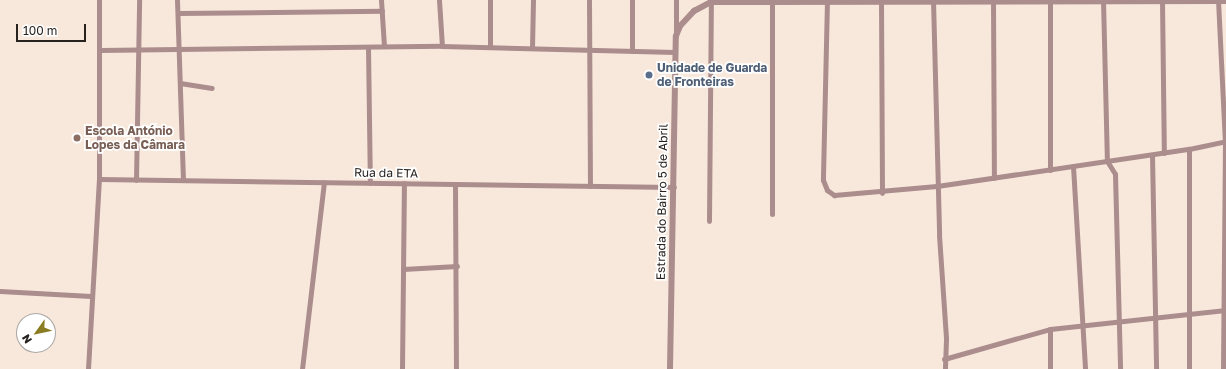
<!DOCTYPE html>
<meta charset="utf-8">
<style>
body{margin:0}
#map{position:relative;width:1226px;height:369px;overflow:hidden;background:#f8e8dc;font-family:"Golos Text",sans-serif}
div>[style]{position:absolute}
.minor>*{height:5px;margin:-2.5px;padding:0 2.5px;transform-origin:2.5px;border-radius:2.5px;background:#ac8d8d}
.tertiary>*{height:6px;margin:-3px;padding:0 3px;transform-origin:3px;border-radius:3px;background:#ac8d8d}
.dots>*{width:11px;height:11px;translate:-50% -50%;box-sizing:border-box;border:2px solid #fff;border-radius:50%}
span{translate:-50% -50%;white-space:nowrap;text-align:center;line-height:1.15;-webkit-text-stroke:3.5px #fff;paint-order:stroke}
.service-label{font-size:12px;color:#4e5e75;font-weight:700}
.left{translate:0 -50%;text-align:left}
.education-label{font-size:12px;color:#785e54;font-weight:700}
.street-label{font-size:12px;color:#28221e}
.north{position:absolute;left:16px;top:313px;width:40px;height:40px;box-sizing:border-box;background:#fff;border:1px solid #a9a7a5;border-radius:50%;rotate:237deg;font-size:11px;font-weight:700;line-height:16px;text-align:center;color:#28221e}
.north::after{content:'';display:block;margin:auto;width:14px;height:18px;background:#8a7c22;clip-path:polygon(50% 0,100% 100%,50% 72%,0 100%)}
.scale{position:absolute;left:16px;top:24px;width:70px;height:18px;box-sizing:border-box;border:2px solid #28221e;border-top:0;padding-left:5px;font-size:12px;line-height:14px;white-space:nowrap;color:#28221e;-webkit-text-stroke:3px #fff;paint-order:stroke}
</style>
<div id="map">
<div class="minor">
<i style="left:177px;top:0;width:180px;rotate:88.1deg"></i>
<i style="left:381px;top:0;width:46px;rotate:86.3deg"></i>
<i style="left:439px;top:0;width:46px;rotate:86.3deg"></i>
<i style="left:490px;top:0;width:47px;rotate:90deg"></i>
<i style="left:589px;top:0;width:186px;rotate:89.7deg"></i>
<i style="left:632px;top:0;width:51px;rotate:90deg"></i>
<i style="left:772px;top:0;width:214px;rotate:90deg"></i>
<i style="left:827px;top:0;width:180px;rotate:91.3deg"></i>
<i style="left:823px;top:180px;width:11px;rotate:68deg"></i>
<i style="left:827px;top:190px;width:9px;rotate:36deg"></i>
<i style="left:834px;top:195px;width:103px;rotate:-5deg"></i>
<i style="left:937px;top:186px;width:255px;rotate:-8.4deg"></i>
<i style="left:1189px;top:149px;width:38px;rotate:-12deg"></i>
<i style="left:881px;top:0;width:193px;rotate:89.7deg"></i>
<i style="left:933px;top:0;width:235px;rotate:88.5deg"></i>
<i style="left:939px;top:235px;width:104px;rotate:86.1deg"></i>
<i style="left:946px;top:339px;width:30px;rotate:92deg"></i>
<i style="left:993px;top:0;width:178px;rotate:89.7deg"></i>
<i style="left:1103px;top:0;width:161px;rotate:88.6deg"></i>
<i style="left:1107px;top:161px;width:15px;rotate:58deg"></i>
<i style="left:1115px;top:174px;width:195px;rotate:88.5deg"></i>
<i style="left:1162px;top:0;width:153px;rotate:89.3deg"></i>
<i style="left:1218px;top:0;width:141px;rotate:87.2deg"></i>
<i style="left:1225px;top:141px;width:228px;rotate:90.5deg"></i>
<i style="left:178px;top:13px;width:204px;rotate:-0.6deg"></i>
<i style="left:676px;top:35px;width:35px;rotate:-90deg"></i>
<i style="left:368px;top:47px;width:136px;rotate:89.2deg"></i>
<i style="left:532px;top:48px;width:48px;rotate:-88.8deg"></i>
<i style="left:100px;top:50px;width:342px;rotate:-0.7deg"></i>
<i style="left:442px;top:46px;width:233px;rotate:1.5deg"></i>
<i style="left:180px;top:83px;width:32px;rotate:9deg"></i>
<i style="left:1152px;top:155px;width:214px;rotate:88.9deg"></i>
<i style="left:1073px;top:166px;width:203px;rotate:86.6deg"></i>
<i style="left:1050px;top:170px;width:170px;rotate:-90deg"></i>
<i style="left:99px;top:179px;width:575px;rotate:0.8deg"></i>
<i style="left:136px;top:180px;width:180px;rotate:-89deg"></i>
<i style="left:455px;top:184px;width:185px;rotate:89.7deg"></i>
<i style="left:709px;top:221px;width:221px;rotate:-89.5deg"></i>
<i style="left:403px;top:269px;width:54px;rotate:-3.2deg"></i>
<i style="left:0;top:291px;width:91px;rotate:3.1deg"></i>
<i style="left:944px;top:359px;width:110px;rotate:-15.8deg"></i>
<i style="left:1050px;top:329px;width:177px;rotate:-6.2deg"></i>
<i style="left:88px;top:369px;width:190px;rotate:-86.7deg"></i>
<i style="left:99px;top:179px;width:179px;rotate:-90deg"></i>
<i style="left:302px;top:369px;width:188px;rotate:-83.3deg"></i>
<i style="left:402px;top:369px;width:186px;rotate:-89.4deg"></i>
<i style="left:1050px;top:369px;width:40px;rotate:-90deg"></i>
<i style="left:1189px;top:369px;width:220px;rotate:-90deg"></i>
</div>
<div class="tertiary">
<i style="left:670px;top:369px;width:333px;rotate:-89deg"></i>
<i style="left:676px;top:36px;width:11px;rotate:-68deg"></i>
<i style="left:680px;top:26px;width:21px;rotate:-47deg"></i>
<i style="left:694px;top:11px;width:19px;rotate:-28deg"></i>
<i style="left:711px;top:2px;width:515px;rotate:-0.11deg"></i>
</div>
<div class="dots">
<i style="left:649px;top:75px;background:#5c6f8a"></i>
<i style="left:77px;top:138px;background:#8d6e63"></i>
</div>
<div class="service-label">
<span class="left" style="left:657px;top:75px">Unidade de Guarda<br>de Fronteiras</span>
</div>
<div class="education-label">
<span class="left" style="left:85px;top:138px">Escola António<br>Lopes da Câmara</span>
</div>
<div class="street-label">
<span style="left:386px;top:173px;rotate:1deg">Rua da ETA</span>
<span style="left:662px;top:202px;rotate:-89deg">Estrada do Bairro 5 de Abril</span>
</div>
<div class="north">N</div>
<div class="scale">100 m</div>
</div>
